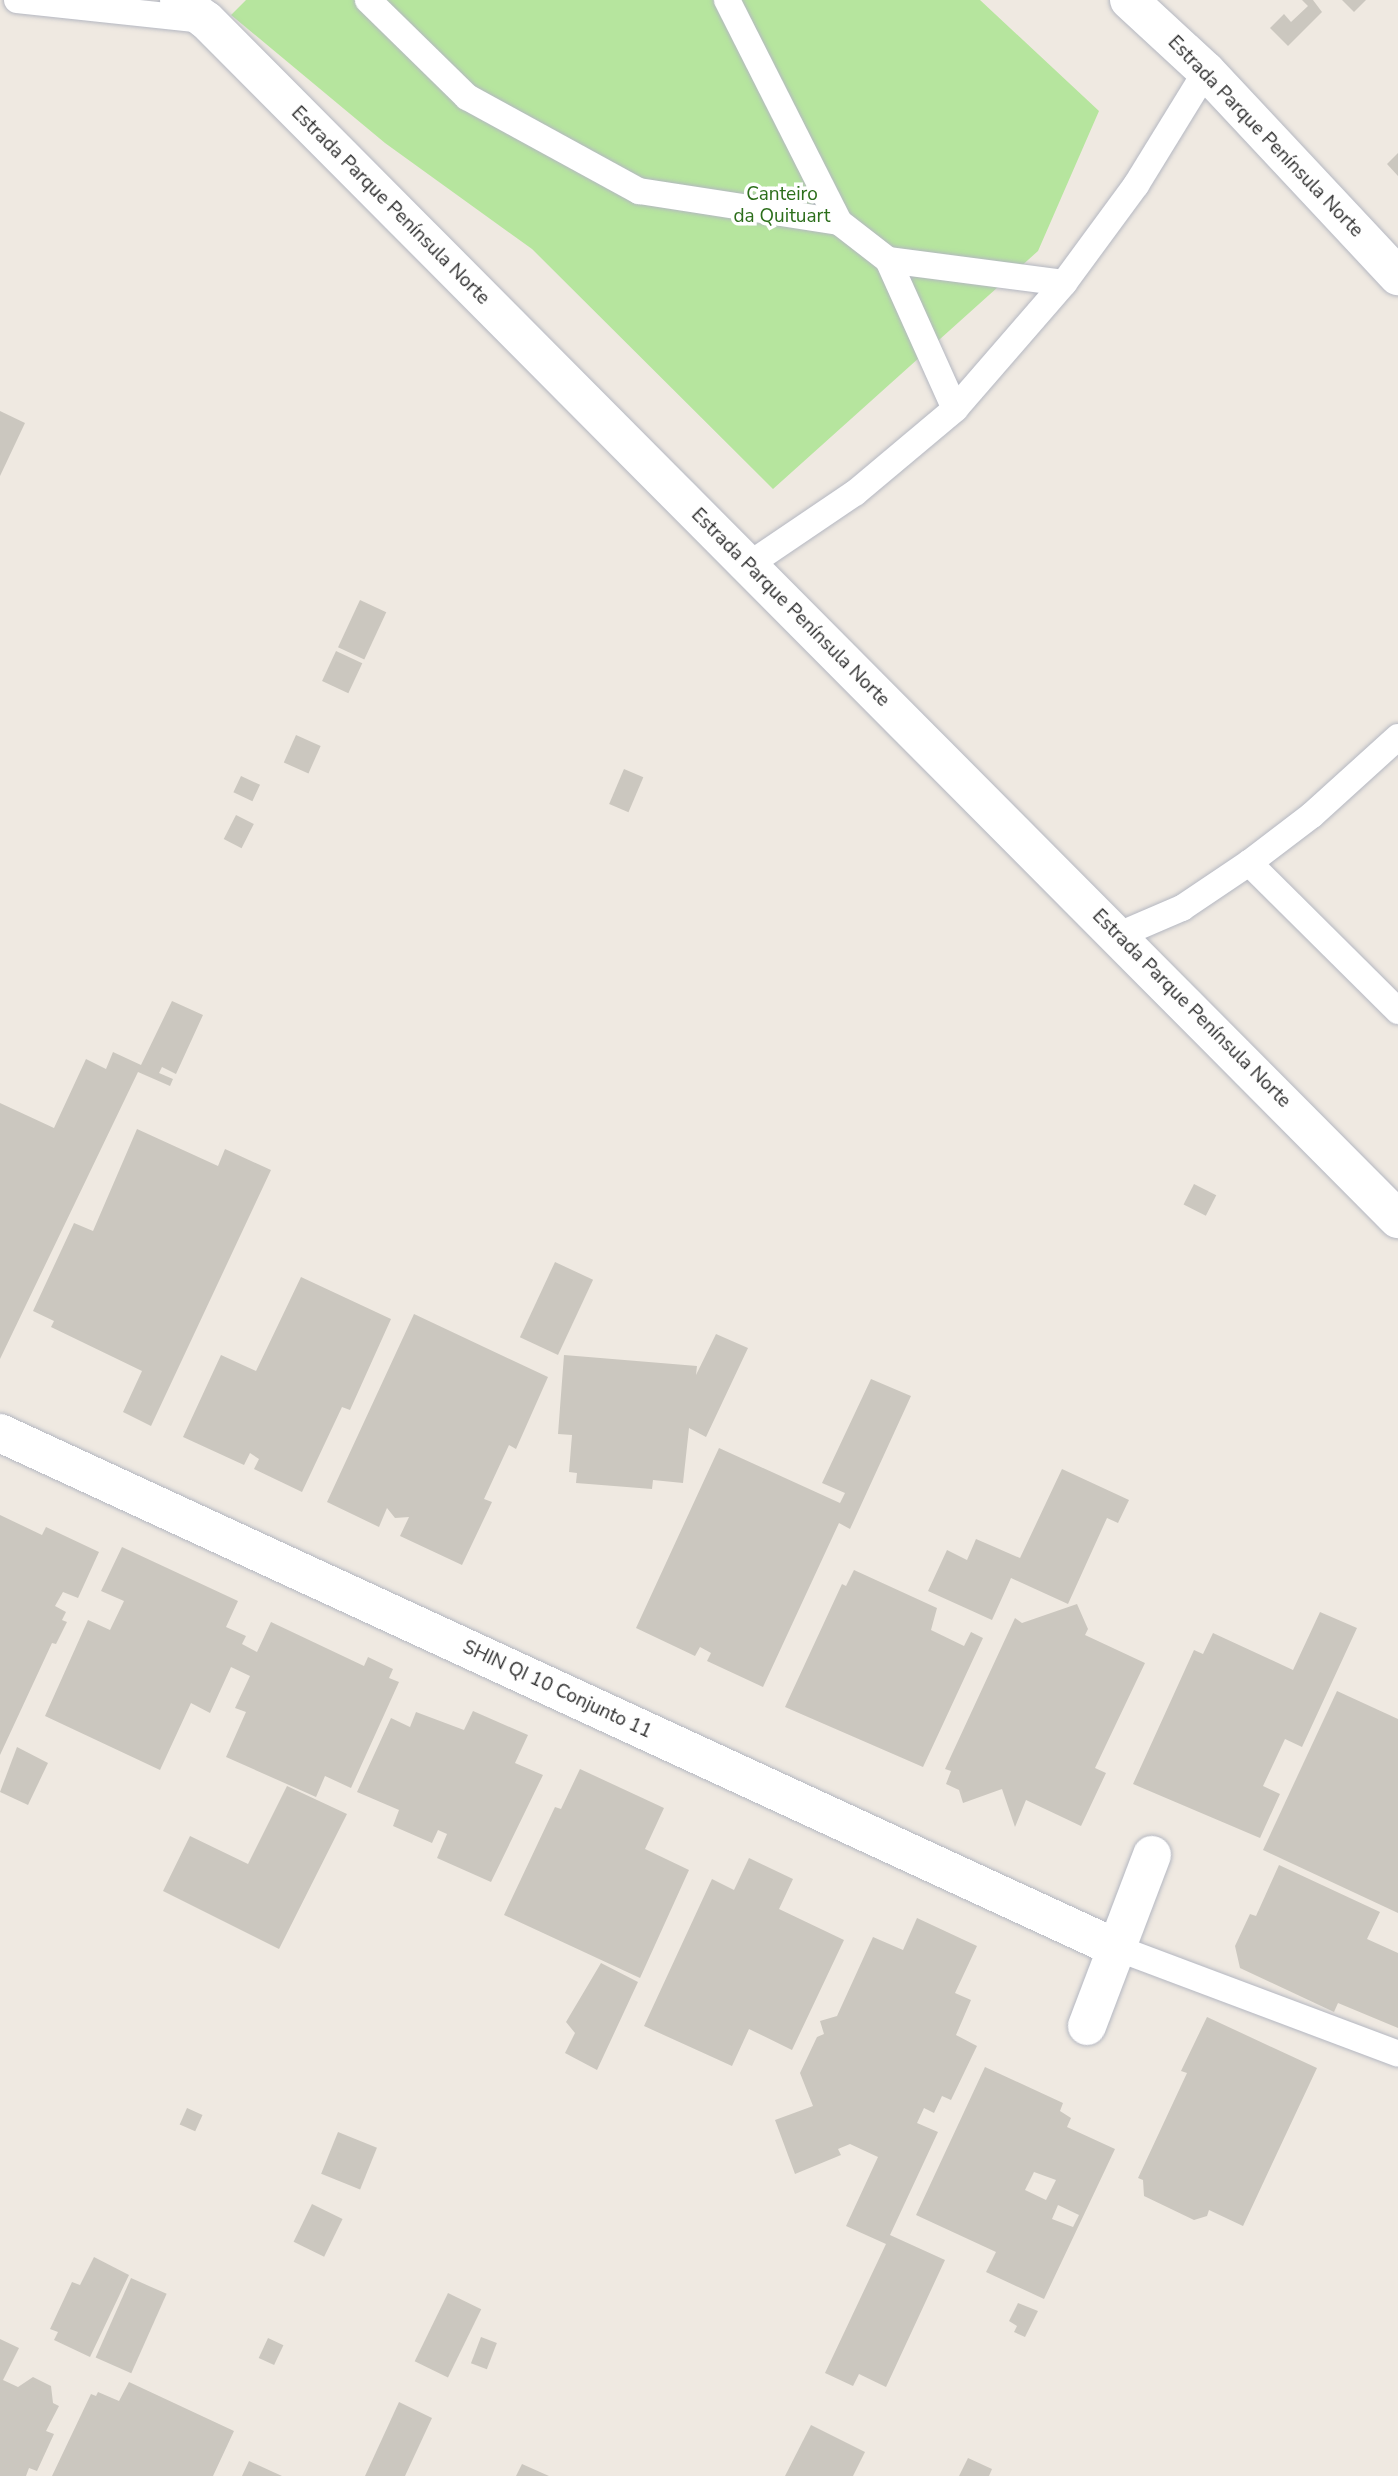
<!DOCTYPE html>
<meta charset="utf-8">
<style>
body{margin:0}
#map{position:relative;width:1398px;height:2476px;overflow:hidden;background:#efe9e1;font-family:"Nunito Sans",sans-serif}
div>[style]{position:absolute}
.green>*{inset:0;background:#b6e59e}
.building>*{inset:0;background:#cbc7bf;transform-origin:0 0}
.roads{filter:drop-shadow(0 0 2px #b4b7c1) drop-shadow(0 0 2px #b4b7c1)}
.service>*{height:26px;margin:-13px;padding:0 13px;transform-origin:13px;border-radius:13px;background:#fff}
.minor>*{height:38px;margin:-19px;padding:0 19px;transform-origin:19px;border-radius:19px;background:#fff}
.secondary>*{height:38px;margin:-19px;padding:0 19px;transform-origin:19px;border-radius:19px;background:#fff}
span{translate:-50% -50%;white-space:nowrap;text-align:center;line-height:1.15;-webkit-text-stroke:7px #fff;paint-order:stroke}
.street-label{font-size:19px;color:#2e2e2e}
.park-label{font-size:19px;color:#2c6e1b}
</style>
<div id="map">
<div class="green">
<i style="clip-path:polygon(246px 0,980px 0,1099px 111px,1038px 251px,773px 489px,532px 249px,385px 143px,231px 15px)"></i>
</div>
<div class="building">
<i style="clip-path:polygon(1302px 0,1313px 0,1322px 12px,1288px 46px,1270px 28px,1284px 14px,1291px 22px,1308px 6px)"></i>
<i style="clip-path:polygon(1342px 0,1366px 0,1354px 12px)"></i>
<i style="clip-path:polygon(1398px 153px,1398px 176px,1387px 164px)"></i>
<i style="clip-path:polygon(0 411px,25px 423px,0 476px)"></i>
<i style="left:360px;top:600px;width:29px;height:52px;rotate:25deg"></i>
<i style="left:336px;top:651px;width:29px;height:33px;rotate:25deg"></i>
<i style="left:296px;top:735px;width:27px;height:30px;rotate:24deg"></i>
<i style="left:624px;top:769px;width:21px;height:38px;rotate:23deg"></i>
<i style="left:241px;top:776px;width:21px;height:18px;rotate:25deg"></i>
<i style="left:236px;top:815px;width:20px;height:27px;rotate:27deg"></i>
<i style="clip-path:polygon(172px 1001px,203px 1015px,176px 1074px,162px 1067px,159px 1073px,173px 1079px,170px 1086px,138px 1072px,0 1359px,0 1103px,54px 1128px,86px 1059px,106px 1069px,113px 1052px,141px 1065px)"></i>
<i style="clip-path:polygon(137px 1129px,218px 1166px,225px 1149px,271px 1170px,151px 1426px,123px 1412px,142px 1371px,51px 1327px,54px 1321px,33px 1311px,74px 1223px,93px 1231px)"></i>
<i style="left:1194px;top:1184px;width:25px;height:23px;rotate:27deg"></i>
<i style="left:555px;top:1262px;width:42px;height:83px;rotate:25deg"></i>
<i style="clip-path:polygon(301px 1277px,391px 1319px,350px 1410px,342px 1407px,302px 1492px,254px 1469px,259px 1459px,250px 1453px,244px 1465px,183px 1437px,221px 1355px,256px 1371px)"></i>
<i style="clip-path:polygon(414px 1314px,548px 1377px,516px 1449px,509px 1445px,484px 1499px,492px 1502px,462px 1565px,400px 1536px,409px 1517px,395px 1518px,387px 1508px,379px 1527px,327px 1502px)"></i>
<i style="clip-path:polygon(716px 1334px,748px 1348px,706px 1437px,689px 1428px,683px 1483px,653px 1480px,652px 1489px,576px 1483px,577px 1473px,569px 1472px,572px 1435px,558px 1434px,564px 1355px,697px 1366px,696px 1375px)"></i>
<i style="clip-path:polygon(871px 1379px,911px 1396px,850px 1529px,839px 1523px,763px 1687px,707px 1661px,711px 1653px,700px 1647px,695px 1656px,636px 1628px,719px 1448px,840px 1503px,845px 1493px,822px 1483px)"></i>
<i style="clip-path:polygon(1062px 1469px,1129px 1500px,1118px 1523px,1107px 1518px,1068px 1604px,1011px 1578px,992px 1620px,928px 1591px,947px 1550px,967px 1560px,976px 1539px,1020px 1558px)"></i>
<i style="clip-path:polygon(0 1515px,42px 1535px,46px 1527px,99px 1552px,78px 1598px,63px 1592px,55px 1606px,66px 1612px,62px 1620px,67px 1622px,56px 1644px,52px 1643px,0 1755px)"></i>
<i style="clip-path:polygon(122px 1547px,238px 1601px,226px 1627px,246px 1636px,242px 1644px,257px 1652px,271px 1622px,364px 1666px,368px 1657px,393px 1669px,389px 1678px,399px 1682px,351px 1788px,325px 1776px,316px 1797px,226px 1757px,246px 1712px,235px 1708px,250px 1676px,231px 1667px,210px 1713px,191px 1703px,160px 1770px,45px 1716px,88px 1620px,110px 1630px,124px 1601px,101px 1591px)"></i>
<i style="clip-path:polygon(854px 1570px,937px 1608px,931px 1630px,964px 1646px,971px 1632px,983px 1638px,923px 1767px,785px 1707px,842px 1584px,846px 1586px)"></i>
<i style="clip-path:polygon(1077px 1604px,1088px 1629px,1085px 1635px,1145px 1663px,1095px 1768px,1106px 1773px,1081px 1826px,1026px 1800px,1015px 1827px,1002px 1789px,963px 1803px,959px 1790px,946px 1784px,951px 1771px,945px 1769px,1015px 1618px,1022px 1623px)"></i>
<i style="clip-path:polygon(1320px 1612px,1357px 1628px,1302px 1747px,1285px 1739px,1263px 1786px,1280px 1794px,1260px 1838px,1133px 1784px,1194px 1650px,1203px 1654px,1213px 1633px,1293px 1670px)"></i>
<i style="clip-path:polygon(1337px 1691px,1398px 1719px,1398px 1913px,1263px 1850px)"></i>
<i style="clip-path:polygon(473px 1711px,528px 1735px,515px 1763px,543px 1775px,491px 1882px,437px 1858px,447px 1834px,438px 1830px,432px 1843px,393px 1826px,399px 1810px,357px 1792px,391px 1718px,410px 1727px,416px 1712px,464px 1730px)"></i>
<i style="clip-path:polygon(17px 1747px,48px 1763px,28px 1805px,0 1792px)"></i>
<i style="clip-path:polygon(580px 1769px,664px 1808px,645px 1849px,689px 1870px,640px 1978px,504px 1915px,555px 1807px,561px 1809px)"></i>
<i style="clip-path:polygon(287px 1786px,347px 1814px,279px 1949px,163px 1891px,190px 1836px,248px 1864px)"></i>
<i style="clip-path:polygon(749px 1858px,793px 1879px,779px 1909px,844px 1940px,792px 2050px,749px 2029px,732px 2066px,644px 2026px,712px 1879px,734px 1890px)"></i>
<i style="clip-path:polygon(1279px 1865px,1380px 1912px,1367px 1939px,1398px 1953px,1398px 2028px,1338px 2003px,1334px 2012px,1240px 1968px,1235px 1946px,1250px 1914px,1256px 1916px)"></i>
<i style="clip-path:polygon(917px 1918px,977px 1946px,955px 1993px,971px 2000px,956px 2035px,977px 2046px,951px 2100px,942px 2096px,934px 2113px,924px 2108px,917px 2123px,938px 2132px,890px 2235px,945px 2260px,886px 2387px,859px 2374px,853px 2386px,825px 2373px,886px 2244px,846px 2226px,878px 2157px,850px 2144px,838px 2149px,841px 2155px,795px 2174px,775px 2120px,813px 2106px,800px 2073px,817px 2037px,824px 2034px,820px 2021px,837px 2016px,873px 1937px,903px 1950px)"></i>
<i style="clip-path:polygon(601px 1963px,638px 1982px,597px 2070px,565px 2053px,575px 2033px,566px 2022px)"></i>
<i style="clip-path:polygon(1207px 2017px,1317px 2068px,1243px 2226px,1209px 2210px,1207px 2216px,1194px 2220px,1144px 2196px,1143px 2180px,1138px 2178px,1187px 2073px,1181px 2071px)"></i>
<i style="clip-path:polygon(evenodd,985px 2067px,1063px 2103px,1060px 2111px,1071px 2118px,1067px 2127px,1115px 2149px,1044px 2299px,986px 2272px,996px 2252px,916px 2215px,985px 2067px,1034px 2172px,1056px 2180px,1046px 2200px,1025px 2190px,1034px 2172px,985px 2067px,1058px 2205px,1079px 2215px,1073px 2227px,1052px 2219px,1058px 2205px)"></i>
<i style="left:187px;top:2108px;width:17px;height:18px;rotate:24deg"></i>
<i style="left:338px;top:2132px;width:42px;height:45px;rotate:22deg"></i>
<i style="left:312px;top:2204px;width:34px;height:42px;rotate:26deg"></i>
<i style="clip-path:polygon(94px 2257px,129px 2275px,90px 2357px,54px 2340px,58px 2332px,50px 2329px,72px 2282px,80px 2285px)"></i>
<i style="left:131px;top:2278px;width:39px;height:87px;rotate:24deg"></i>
<i style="left:448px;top:2293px;width:37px;height:76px;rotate:26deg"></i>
<i style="clip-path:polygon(1018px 2303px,1038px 2311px,1025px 2337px,1014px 2332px,1017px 2326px,1009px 2321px)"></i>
<i style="left:481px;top:2337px;width:17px;height:28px;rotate:21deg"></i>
<i style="left:268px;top:2338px;width:17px;height:22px;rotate:25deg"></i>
<i style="clip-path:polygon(0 2339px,19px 2348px,3px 2380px,18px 2387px,33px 2377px,51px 2386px,53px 2403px,59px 2406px,46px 2431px,54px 2434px,37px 2471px,29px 2468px,26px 2476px,0 2476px)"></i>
<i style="clip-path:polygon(129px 2382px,234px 2431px,213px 2476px,52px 2476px,91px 2394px,96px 2396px,98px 2392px,119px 2401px)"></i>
<i style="clip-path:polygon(399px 2402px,432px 2418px,405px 2476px,365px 2476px)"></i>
<i style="clip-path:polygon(811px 2425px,865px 2452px,853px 2476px,785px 2476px)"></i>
<i style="clip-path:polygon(968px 2458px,992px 2469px,989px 2476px,959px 2476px)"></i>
<i style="clip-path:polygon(249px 2461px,282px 2476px,242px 2476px)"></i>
<i style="clip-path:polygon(522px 2464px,549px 2476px,516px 2476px)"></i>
</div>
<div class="roads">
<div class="service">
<i style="left:17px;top:0;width:188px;rotate:6.1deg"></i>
<i style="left:368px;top:0;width:139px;rotate:44.4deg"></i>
<i style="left:467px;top:97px;width:196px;rotate:28.7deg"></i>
<i style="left:639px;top:191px;width:202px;rotate:8.8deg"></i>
<i style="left:839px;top:222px;width:62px;rotate:37.8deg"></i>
<i style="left:888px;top:260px;width:163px;rotate:65.8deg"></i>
<i style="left:727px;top:0;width:249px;rotate:63.2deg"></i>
<i style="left:888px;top:260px;width:177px;rotate:7.4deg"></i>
<i style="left:747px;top:566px;width:130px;rotate:-34.1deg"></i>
<i style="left:855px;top:493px;width:131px;rotate:-40deg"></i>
<i style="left:955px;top:409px;width:167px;rotate:-49.1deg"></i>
<i style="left:1064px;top:283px;width:122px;rotate:-53.7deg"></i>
<i style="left:1136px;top:185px;width:134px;rotate:-58.4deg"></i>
<i style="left:1249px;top:863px;width:210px;rotate:44.8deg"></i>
<i style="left:1119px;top:935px;width:69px;rotate:-23.2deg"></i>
<i style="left:1182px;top:908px;width:81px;rotate:-33.9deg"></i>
<i style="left:1249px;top:863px;width:79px;rotate:-37.3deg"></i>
<i style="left:1312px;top:815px;width:116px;rotate:-42.2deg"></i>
<i style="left:1114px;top:1947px;width:303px;rotate:20.6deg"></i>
</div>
<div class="minor">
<i style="left:0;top:1433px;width:1227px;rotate:24.77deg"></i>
<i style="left:1087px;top:2026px;width:183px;rotate:-69.2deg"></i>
</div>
<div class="secondary">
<i style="left:179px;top:0;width:34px;rotate:37deg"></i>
<i style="left:206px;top:20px;width:1691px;rotate:45.17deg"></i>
<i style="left:1129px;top:0;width:105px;rotate:42.7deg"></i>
<i style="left:1206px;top:71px;width:281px;rotate:46.9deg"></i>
</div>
</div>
<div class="street-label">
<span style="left:1265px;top:137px;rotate:46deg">Estrada Parque Península Norte</span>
<span style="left:390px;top:206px;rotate:45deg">Estrada Parque Península Norte</span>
<span style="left:790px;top:608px;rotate:45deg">Estrada Parque Península Norte</span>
<span style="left:1191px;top:1009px;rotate:45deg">Estrada Parque Península Norte</span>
<span style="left:557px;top:1690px;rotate:25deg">SHIN QI 10 Conjunto 11</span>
</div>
<div class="park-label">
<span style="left:782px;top:206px">Canteiro<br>da Quituart</span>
</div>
</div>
